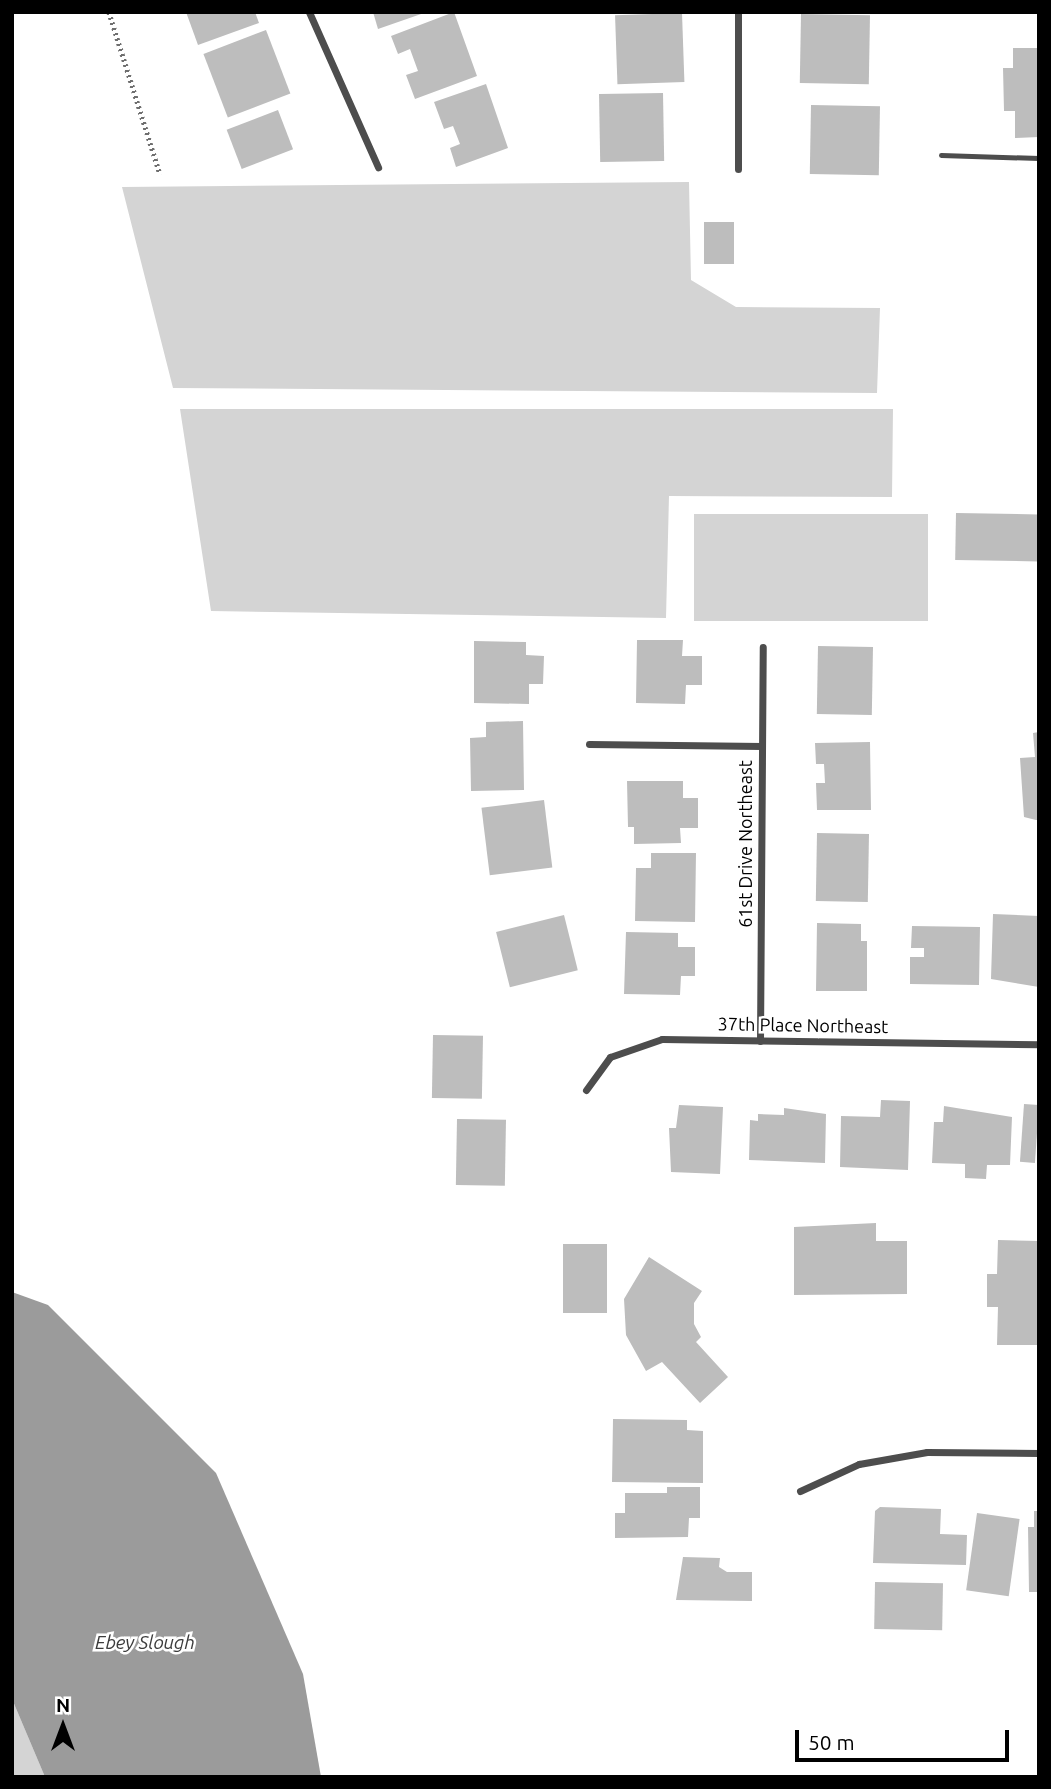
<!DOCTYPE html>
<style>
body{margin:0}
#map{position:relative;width:1051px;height:1789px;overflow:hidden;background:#fff;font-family:Ubuntu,sans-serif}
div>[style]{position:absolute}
.green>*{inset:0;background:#d4d4d4;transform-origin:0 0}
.water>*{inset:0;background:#9b9b9b}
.building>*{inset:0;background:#bdbdbd;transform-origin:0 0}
.path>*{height:4.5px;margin-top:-2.25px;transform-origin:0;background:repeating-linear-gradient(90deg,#6f6f6f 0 2px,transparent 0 5.5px)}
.service>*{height:5px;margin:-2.5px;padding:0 2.5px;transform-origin:2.5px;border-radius:2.5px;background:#4d4d4d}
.minor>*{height:7px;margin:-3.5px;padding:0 3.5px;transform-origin:3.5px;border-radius:3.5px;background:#4d4d4d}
span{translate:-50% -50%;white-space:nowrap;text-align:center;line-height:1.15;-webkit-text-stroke:5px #fff;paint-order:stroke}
.street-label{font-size:18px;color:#000}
.water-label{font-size:19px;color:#3c3c3c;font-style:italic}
.frame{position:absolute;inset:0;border:14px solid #000;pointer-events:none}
.north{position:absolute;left:28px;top:1691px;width:70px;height:70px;-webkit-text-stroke:5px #fff;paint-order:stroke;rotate:0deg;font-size:19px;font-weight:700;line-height:28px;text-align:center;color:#000}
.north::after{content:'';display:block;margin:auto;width:24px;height:32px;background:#000;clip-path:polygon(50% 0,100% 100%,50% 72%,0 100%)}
.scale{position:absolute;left:795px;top:1730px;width:214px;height:32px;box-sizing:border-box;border:4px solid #000;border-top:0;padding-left:9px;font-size:21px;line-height:24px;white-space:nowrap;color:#000;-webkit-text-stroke:5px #fff;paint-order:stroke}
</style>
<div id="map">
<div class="green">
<i style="clip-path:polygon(689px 182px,691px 280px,736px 307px,880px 308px,877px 393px,173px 388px,122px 187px)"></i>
<i style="clip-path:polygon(180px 409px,893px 409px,892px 497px,669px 496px,666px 618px,211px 611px)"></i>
<i style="left:694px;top:514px;width:234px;height:107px"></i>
<i style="clip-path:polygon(12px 1699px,45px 1777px,12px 1777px)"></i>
</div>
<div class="water">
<i style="clip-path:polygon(12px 1292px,48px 1305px,216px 1473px,303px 1674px,321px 1777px,45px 1777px,12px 1699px)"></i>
</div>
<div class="building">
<i style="clip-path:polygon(186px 12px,255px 12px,259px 23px,198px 45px)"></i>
<i style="clip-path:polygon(373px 12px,424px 12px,424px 13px,378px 29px)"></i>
<i style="clip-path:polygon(454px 12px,477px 76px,415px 99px,406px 75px,418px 71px,410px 49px,398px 54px,391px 36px)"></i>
<i style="left:682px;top:13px;width:69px;height:67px;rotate:88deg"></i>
<i style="left:801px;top:14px;width:69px;height:69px;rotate:1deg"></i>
<i style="left:266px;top:30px;width:68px;height:67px;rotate:69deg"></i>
<i style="clip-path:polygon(1013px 48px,1039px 48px,1039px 137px,1015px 138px,1015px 111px,1004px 111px,1003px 68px,1013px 68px)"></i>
<i style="clip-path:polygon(486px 84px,508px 148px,456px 167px,450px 148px,460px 144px,453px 126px,444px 129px,434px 102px)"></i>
<i style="left:663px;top:93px;width:68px;height:64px;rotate:89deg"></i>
<i style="left:811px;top:105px;width:69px;height:69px;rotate:1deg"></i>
<i style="left:278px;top:110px;width:42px;height:55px;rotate:69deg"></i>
<i style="left:704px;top:222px;width:30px;height:42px"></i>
<i style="left:956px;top:513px;width:83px;height:47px;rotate:1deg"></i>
<i style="clip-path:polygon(637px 640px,683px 640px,682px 656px,702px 656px,702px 685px,686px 685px,685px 704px,636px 703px)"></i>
<i style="clip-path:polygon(474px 641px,526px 642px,526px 655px,544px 656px,543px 684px,529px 684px,529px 704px,474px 703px)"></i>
<i style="left:818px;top:646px;width:55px;height:68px;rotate:1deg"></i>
<i style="clip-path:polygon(523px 721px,524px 790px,471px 791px,470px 738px,486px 737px,486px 722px)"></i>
<i style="clip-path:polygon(1039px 732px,1039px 820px,1036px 820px,1024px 817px,1020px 758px,1035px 757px,1033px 733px)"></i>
<i style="clip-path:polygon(870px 742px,871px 810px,817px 810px,816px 783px,825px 783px,824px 764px,816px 764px,815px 743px)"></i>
<i style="clip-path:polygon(627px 781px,683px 781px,683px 798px,698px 798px,698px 828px,680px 828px,681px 843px,634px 844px,634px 827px,628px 827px)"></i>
<i style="left:544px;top:800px;width:68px;height:63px;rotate:83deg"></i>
<i style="left:817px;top:833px;width:52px;height:68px;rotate:1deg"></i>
<i style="clip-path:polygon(651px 853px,696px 853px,695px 922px,635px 921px,636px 868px,651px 868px)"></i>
<i style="clip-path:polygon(993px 914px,1039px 916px,1039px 987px,991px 979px)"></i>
<i style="left:564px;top:915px;width:57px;height:70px;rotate:76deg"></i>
<i style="clip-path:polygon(817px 923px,861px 924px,861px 941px,867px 941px,867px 991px,816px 991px)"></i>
<i style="clip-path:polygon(912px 926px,980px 927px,979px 985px,910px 984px,910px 957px,924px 957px,924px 948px,911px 948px)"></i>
<i style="clip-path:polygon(626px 932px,678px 933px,678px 947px,695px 947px,695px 976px,681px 976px,680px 995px,624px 994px)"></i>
<i style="left:433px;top:1035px;width:50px;height:63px;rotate:1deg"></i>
<i style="clip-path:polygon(881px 1100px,910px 1101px,908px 1170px,840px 1167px,841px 1116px,880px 1117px)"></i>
<i style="left:1024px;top:1104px;width:15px;height:58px;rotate:4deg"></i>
<i style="clip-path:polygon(679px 1105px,723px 1107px,720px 1174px,671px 1172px,669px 1128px,676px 1128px)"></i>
<i style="clip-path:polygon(944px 1106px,1012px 1117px,1010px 1165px,987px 1165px,986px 1179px,965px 1178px,965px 1164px,932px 1163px,934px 1122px,943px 1122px)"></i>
<i style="clip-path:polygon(784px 1108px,826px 1114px,825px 1163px,749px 1160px,750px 1120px,758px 1121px,758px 1114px,784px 1115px)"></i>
<i style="left:457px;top:1119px;width:49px;height:66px;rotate:1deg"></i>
<i style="clip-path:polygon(876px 1223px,876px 1241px,907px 1241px,907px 1294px,794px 1295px,794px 1227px)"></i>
<i style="clip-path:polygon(998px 1240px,1039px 1241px,1039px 1345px,997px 1345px,998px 1307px,987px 1307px,987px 1274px,997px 1274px)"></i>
<i style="left:563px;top:1244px;width:44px;height:69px"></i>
<i style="clip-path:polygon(649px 1257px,702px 1291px,694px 1303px,694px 1324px,701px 1337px,696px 1342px,728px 1377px,700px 1403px,662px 1362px,646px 1371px,626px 1335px,624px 1299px)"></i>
<i style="clip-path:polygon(613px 1419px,687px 1420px,687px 1430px,703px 1431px,703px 1483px,612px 1482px)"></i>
<i style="clip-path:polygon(667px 1487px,700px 1487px,700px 1518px,689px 1518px,688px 1537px,615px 1538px,615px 1513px,625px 1513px,625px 1493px,667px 1493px)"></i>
<i style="clip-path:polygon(880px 1507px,941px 1509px,940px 1534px,967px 1535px,966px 1565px,873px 1563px,875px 1511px)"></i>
<i style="clip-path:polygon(1034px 1511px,1039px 1511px,1039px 1592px,1029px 1592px,1028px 1527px,1034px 1527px)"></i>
<i style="left:977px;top:1513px;width:43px;height:78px;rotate:8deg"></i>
<i style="clip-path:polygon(683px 1557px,720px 1558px,719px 1567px,727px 1572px,752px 1572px,752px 1601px,676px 1600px)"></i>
<i style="left:875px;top:1582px;width:68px;height:47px;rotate:1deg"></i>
</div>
<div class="path">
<i style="left:109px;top:12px;width:170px;rotate:72.5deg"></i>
</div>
<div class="service">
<i style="left:941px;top:155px;width:98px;rotate:1.8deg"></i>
</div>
<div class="minor">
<i style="left:309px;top:12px;width:170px;rotate:66deg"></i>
<i style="left:738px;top:169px;width:157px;rotate:-90deg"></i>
<i style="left:589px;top:744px;width:173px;rotate:0.7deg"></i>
<i style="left:760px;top:1041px;width:394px;rotate:-89.6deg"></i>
<i style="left:586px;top:1090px;width:41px;rotate:-54deg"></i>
<i style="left:610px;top:1057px;width:55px;rotate:-19.1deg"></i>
<i style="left:662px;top:1039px;width:377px;rotate:0.8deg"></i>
<i style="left:800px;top:1491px;width:65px;rotate:-24.6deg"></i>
<i style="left:859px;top:1464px;width:69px;rotate:-10deg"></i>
<i style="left:927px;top:1452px;width:112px;rotate:0.5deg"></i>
</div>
<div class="street-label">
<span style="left:745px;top:844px;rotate:-90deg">61st Drive Northeast</span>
<span style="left:803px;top:1025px;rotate:1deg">37th Place Northeast</span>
</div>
<div class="water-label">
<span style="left:145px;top:1643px">Ebey Slough</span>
</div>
<div class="frame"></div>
<div class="north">N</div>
<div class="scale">50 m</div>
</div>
